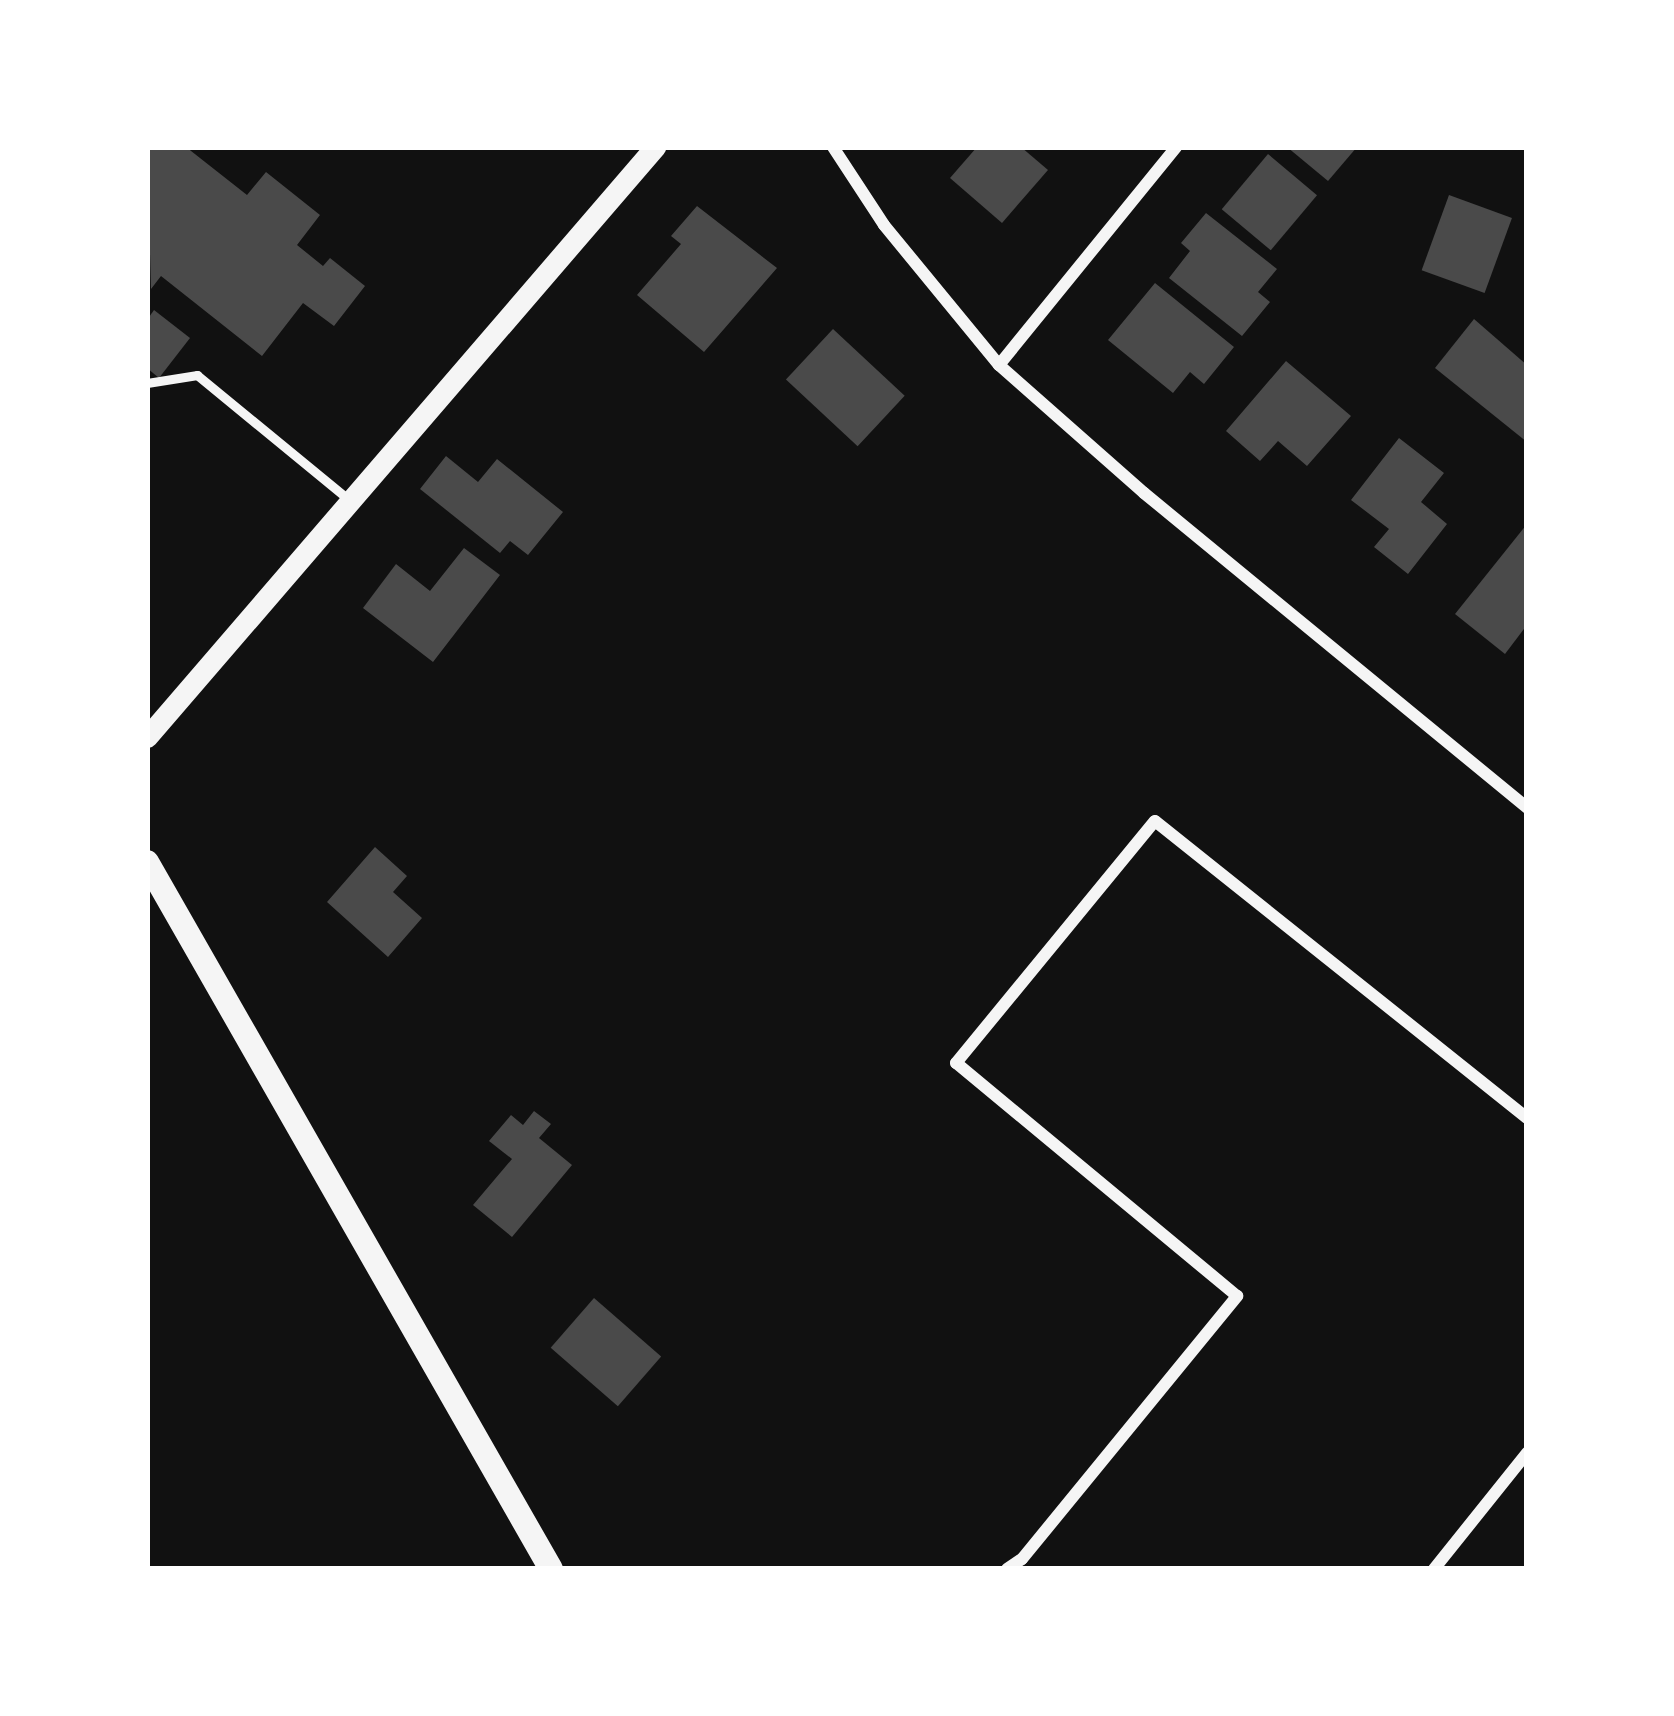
<!DOCTYPE html>
<style>
body{margin:0}
#map{position:relative;width:1674px;height:1716px;overflow:hidden;background:#111;font-family:"Noto Sans",sans-serif}
div>[style]{position:absolute}
.building>*{inset:0;background:#4a4a4a;transform-origin:0 0}
.service>*{height:9px;margin:-4.5px;padding:0 4.5px;transform-origin:4.5px;border-radius:4.5px;background:#f5f5f5}
.minor>*{height:12px;margin:-6px;padding:0 6px;transform-origin:6px;border-radius:6px;background:#f5f5f5}
.tertiary>*{height:21px;margin:-10.5px;padding:0 10.5px;transform-origin:10.5px;border-radius:10.5px;background:#f5f5f5}
.secondary>*{height:24px;margin:-12px;padding:0 12px;transform-origin:12px;border-radius:12px;background:#f5f5f5}
span{translate:-50% -50%;white-space:nowrap;text-align:center;line-height:1.15;-webkit-text-stroke:9px #fff;paint-order:stroke}
.frame{position:absolute;inset:0;border:150px solid #fff;pointer-events:none}
</style>
<div id="map">
<div class="building">
<i style="clip-path:polygon(147px 147px,186px 147px,247px 195px,266px 172px,320px 215px,297px 245px,323px 266px,330px 258px,365px 286px,334px 326px,303px 303px,262px 356px,161px 276px,151px 289px)"></i>
<i style="clip-path:polygon(977px 147px,1021px 147px,1048px 170px,1002px 223px,950px 178px)"></i>
<i style="clip-path:polygon(1287px 147px,1357px 147px,1328px 181px)"></i>
<i style="left:1268px;top:154px;width:64px;height:72px;rotate:40deg"></i>
<i style="left:1449px;top:195px;width:67px;height:80px;rotate:20deg"></i>
<i style="clip-path:polygon(697px 206px,777px 268px,704px 352px,637px 295px,681px 244px,671px 236px)"></i>
<i style="clip-path:polygon(1206px 213px,1277px 269px,1258px 292px,1270px 302px,1242px 336px,1169px 278px,1190px 251px,1181px 243px)"></i>
<i style="clip-path:polygon(1155px 283px,1234px 347px,1204px 384px,1190px 372px,1173px 393px,1108px 340px)"></i>
<i style="clip-path:polygon(154px 310px,190px 338px,159px 378px,147px 368px,147px 320px)"></i>
<i style="clip-path:polygon(1474px 319px,1527px 365px,1527px 442px,1435px 368px)"></i>
<i style="left:833px;top:329px;width:98px;height:69px;rotate:43deg"></i>
<i style="clip-path:polygon(1286px 361px,1351px 416px,1307px 466px,1278px 441px,1260px 461px,1226px 431px)"></i>
<i style="clip-path:polygon(1399px 438px,1444px 473px,1421px 502px,1447px 524px,1408px 574px,1374px 547px,1389px 529px,1351px 500px)"></i>
<i style="clip-path:polygon(446px 456px,478px 482px,497px 459px,563px 512px,528px 555px,510px 541px,500px 553px,420px 489px)"></i>
<i style="clip-path:polygon(1527px 524px,1527px 625px,1505px 654px,1455px 614px)"></i>
<i style="clip-path:polygon(464px 548px,500px 575px,433px 662px,363px 608px,396px 564px,430px 591px)"></i>
<i style="clip-path:polygon(375px 847px,407px 876px,393px 892px,422px 918px,388px 957px,327px 902px)"></i>
<i style="clip-path:polygon(534px 1111px,551px 1124px,539px 1138px,572px 1165px,512px 1237px,473px 1205px,512px 1159px,489px 1141px,511px 1115px,523px 1125px)"></i>
<i style="left:594px;top:1298px;width:89px;height:66px;rotate:41deg"></i>
</div>
<div class="service">
<i style="left:147px;top:383px;width:51px;rotate:-9.1deg"></i>
<i style="left:197px;top:375px;width:197px;rotate:39.4deg"></i>
</div>
<div class="minor">
<i style="left:833px;top:147px;width:93px;rotate:56.8deg"></i>
<i style="left:884px;top:225px;width:181px;rotate:50.6deg"></i>
<i style="left:999px;top:365px;width:193px;rotate:41.4deg"></i>
<i style="left:1144px;top:493px;width:496px;rotate:39.4deg"></i>
<i style="left:999px;top:365px;width:281px;rotate:-50.9deg"></i>
<i style="left:1007px;top:1569px;width:18px;rotate:-34deg"></i>
<i style="left:1022px;top:1559px;width:340px;rotate:-50.7deg"></i>
<i style="left:1237px;top:1296px;width:365px;rotate:-140.3deg"></i>
<i style="left:956px;top:1063px;width:313px;rotate:-50.6deg"></i>
<i style="left:1155px;top:821px;width:476px;rotate:38.6deg"></i>
<i style="left:1434px;top:1569px;width:149px;rotate:-51.3deg"></i>
</div>
<div class="tertiary">
<i style="left:147px;top:737px;width:779px;rotate:-49.27deg"></i>
</div>
<div class="secondary">
<i style="left:147px;top:862px;width:814px;rotate:60.26deg"></i>
</div>
<div class="frame"></div>
</div>
